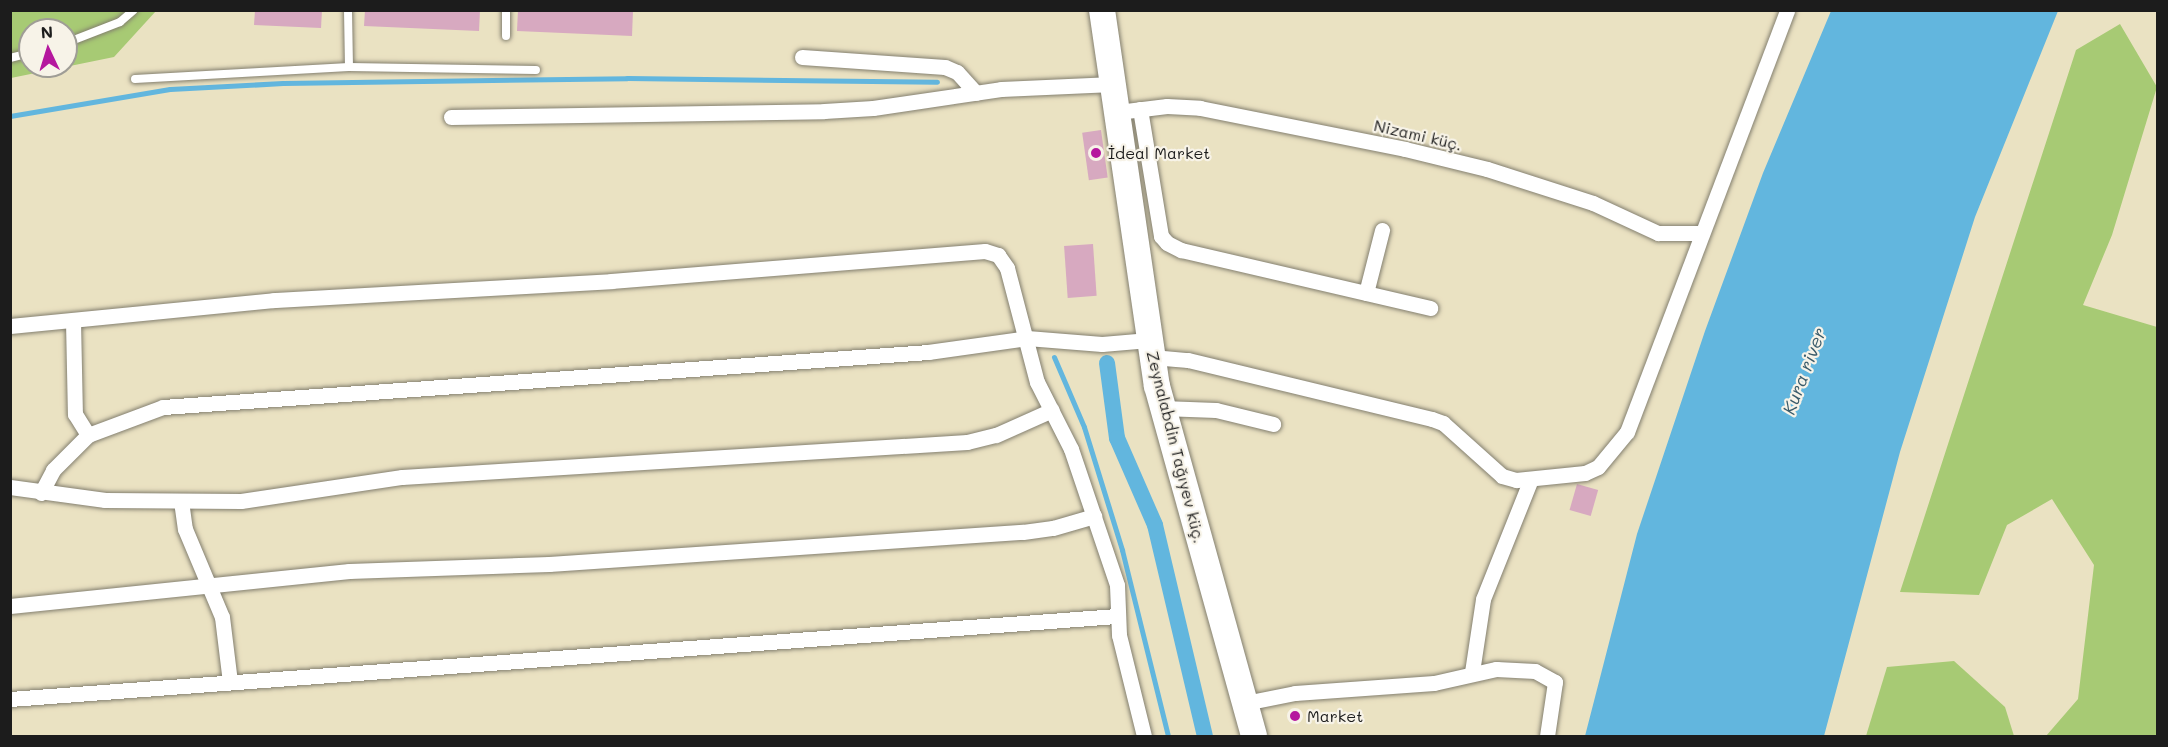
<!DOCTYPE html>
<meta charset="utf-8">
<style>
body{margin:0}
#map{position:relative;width:2168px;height:747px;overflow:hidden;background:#eae2c2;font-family:Mali,sans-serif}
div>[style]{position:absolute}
.green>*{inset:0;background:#a7ca74}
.water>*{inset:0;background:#62b6de}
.stream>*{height:5px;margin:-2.5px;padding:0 2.5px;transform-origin:2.5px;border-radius:2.5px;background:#62b6de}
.canal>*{height:16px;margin:-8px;padding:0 8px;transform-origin:8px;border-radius:8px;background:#62b6de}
.building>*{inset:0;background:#d7a9c0;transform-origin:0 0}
.roads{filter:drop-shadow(0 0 2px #837f6f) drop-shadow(0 0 2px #837f6f)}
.lane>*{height:8px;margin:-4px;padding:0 4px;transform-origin:4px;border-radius:4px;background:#fff}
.street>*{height:15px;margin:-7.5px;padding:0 7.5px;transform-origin:7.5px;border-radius:7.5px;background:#fff}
.primary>*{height:26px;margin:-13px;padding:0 13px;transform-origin:13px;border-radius:13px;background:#fff}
.dots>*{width:16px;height:16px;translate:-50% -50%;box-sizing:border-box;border:3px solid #f7f3e8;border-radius:50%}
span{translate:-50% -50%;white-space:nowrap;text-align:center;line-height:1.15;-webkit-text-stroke:4.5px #f7f3e8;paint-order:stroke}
.street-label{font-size:16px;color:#1c1c1c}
.poi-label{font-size:16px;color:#1c1c1c}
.left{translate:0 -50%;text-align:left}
.water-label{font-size:18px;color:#385a6a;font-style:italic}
.frame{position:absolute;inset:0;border:12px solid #1c1c1c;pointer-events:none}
.north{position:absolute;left:18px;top:18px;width:60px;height:60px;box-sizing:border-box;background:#f7f3e8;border:2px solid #9f9d96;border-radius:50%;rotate:356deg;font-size:16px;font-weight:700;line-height:24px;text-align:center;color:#1c1c1c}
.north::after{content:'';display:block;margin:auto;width:21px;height:27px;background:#b5179e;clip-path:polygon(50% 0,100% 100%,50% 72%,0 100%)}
</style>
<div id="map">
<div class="green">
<i style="clip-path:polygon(evenodd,11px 11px,156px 11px,114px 57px,11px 78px,11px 11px,30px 30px,66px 30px,66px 66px,30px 66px,30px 30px)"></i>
<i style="clip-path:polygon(2120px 24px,2157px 87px,2112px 235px,2083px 305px,2157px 327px,2157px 736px,2046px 736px,2078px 699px,2094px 565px,2052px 499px,2007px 525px,1979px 595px,1900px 592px,2076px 50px)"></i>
<i style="clip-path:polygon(1954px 661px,2005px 707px,2014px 736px,1866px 736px,1887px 667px)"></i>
</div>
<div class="water">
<i style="clip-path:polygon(1831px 11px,2058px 11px,1975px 217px,1900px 452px,1824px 736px,1585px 736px,1637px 534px,1705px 331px,1763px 173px)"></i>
</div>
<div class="stream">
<i style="left:10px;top:116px;width:162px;rotate:-9.6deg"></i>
<i style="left:170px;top:89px;width:113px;rotate:-3deg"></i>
<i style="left:283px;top:83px;width:344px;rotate:-0.8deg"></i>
<i style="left:627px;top:78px;width:310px;rotate:0.7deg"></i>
<i style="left:1054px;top:357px;width:76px;rotate:66.8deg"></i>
<i style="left:1084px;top:427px;width:129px;rotate:72.8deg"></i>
<i style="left:1122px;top:550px;width:192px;rotate:76.1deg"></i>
</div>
<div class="canal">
<i style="left:1107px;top:363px;width:76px;rotate:82.4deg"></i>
<i style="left:1117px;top:438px;width:95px;rotate:66.4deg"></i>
<i style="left:1155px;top:525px;width:217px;rotate:76.7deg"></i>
</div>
<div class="building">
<i style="clip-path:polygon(255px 10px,322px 10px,321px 28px,254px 25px)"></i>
<i style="clip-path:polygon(365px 10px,480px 10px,479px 31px,364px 26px)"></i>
<i style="clip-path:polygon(518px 10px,633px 10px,632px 36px,517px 31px)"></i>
<i style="left:1101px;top:130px;width:48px;height:19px;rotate:82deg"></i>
<i style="left:1093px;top:244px;width:52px;height:29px;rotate:86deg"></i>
<i style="left:1577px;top:484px;width:22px;height:27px;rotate:16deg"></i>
</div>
<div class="roads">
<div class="lane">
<i style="left:348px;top:10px;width:57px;rotate:89deg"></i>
<i style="left:506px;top:36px;width:26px;rotate:-90deg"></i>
<i style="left:66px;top:43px;width:58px;rotate:-21.3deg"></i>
<i style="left:120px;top:22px;width:18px;rotate:-41deg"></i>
<i style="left:10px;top:58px;width:21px;rotate:-14deg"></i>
<i style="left:135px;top:79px;width:214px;rotate:-3.2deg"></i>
<i style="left:349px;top:67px;width:187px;rotate:0.9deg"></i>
</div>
<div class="street">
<i style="left:802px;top:57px;width:143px;rotate:4deg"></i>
<i style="left:945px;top:67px;width:13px;rotate:23deg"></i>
<i style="left:957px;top:72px;width:28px;rotate:48deg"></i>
<i style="left:1140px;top:109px;width:129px;rotate:80.6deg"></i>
<i style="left:1161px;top:236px;width:9px;rotate:49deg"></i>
<i style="left:1167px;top:243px;width:16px;rotate:27deg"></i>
<i style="left:1181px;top:250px;width:256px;rotate:13.1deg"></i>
<i style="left:1118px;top:112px;width:49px;rotate:-7deg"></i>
<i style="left:1167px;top:106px;width:33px;rotate:3deg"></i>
<i style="left:1200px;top:108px;width:209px;rotate:11.3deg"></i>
<i style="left:1405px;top:149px;width:84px;rotate:13.7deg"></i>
<i style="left:1487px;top:169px;width:111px;rotate:17.8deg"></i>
<i style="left:1593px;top:203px;width:72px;rotate:24.8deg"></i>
<i style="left:1658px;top:233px;width:44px"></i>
<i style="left:451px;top:117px;width:373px;rotate:-0.9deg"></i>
<i style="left:824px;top:111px;width:49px;rotate:-3.5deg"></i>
<i style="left:873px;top:108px;width:129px;rotate:-8.4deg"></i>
<i style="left:1001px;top:89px;width:112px;rotate:-2.6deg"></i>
<i style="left:1366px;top:293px;width:65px;rotate:-75.7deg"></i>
<i style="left:73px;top:321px;width:93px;rotate:88.8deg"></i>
<i style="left:75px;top:414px;width:25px;rotate:58deg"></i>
<i style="left:10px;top:326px;width:265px;rotate:-5.6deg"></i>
<i style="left:274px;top:300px;width:338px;rotate:-3.2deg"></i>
<i style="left:611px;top:281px;width:375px;rotate:-4.6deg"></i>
<i style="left:985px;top:251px;width:14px;rotate:17deg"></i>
<i style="left:998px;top:255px;width:16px;rotate:55deg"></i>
<i style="left:1007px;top:268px;width:118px;rotate:75.3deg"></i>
<i style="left:1037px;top:382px;width:75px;rotate:63.1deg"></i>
<i style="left:1071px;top:449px;width:144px;rotate:71.3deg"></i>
<i style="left:1117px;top:585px;width:50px;rotate:87.7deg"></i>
<i style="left:1119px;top:635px;width:104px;rotate:76.1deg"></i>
<i style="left:1152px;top:357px;width:36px;rotate:5deg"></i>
<i style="left:1188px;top:360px;width:251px;rotate:13.6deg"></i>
<i style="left:1432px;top:419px;width:12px;rotate:20deg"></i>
<i style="left:1443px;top:423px;width:79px;rotate:41.9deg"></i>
<i style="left:1502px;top:476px;width:15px;rotate:16deg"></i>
<i style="left:1516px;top:480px;width:69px;rotate:-5.8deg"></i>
<i style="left:1585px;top:473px;width:14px;rotate:-25deg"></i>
<i style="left:1598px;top:467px;width:45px;rotate:-50.4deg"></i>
<i style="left:1627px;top:432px;width:451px;rotate:-69.2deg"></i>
<i style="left:1162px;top:408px;width:54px;rotate:2.1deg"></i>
<i style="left:1216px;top:410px;width:59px;rotate:13.8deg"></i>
<i style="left:10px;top:487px;width:96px;rotate:7.8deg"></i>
<i style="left:105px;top:500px;width:136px;rotate:0.4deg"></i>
<i style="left:241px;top:501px;width:163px;rotate:-8.5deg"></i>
<i style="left:402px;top:477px;width:566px;rotate:-3.54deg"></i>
<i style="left:967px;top:442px;width:30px;rotate:-14deg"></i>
<i style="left:996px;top:435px;width:61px;rotate:-24.1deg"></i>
<i style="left:41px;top:493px;width:26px;rotate:-62deg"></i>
<i style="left:53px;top:470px;width:49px;rotate:-45deg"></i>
<i style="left:88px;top:435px;width:80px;rotate:-20.5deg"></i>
<i style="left:163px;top:407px;width:767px;rotate:-4.11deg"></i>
<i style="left:928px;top:352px;width:100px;rotate:-8deg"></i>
<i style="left:1027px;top:338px;width:75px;rotate:4.6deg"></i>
<i style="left:1102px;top:344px;width:47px;rotate:-4.9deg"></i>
<i style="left:181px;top:501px;width:28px;rotate:82deg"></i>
<i style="left:185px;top:529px;width:95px;rotate:67.2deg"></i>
<i style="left:222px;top:617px;width:65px;rotate:83deg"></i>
<i style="left:10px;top:606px;width:341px;rotate:-5.9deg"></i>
<i style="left:349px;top:571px;width:200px;rotate:-2deg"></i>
<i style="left:549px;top:564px;width:475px;rotate:-3.9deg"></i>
<i style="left:1023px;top:532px;width:30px;rotate:-8deg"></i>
<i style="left:1053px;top:528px;width:43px;rotate:-16.3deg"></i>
<i style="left:1472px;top:672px;width:74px;rotate:-81.4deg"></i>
<i style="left:1483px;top:599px;width:129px;rotate:-68.2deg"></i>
<i style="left:10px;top:699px;width:1110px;rotate:-4.29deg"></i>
<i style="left:1245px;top:703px;width:51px;rotate:-11.3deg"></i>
<i style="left:1295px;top:693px;width:139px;rotate:-4.1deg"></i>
<i style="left:1434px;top:683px;width:64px;rotate:-12.7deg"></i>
<i style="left:1496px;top:669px;width:39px;rotate:3deg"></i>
<i style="left:1535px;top:671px;width:23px;rotate:29deg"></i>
<i style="left:1555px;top:682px;width:55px;rotate:98.4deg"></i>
</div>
<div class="primary">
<i style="left:1102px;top:10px;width:380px;rotate:81.7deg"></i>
<i style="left:1157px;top:386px;width:363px;rotate:74.5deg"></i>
</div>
</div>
<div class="dots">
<i style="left:1096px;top:153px;background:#b5179e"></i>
<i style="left:1295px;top:716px;background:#b5179e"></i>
</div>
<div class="street-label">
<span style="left:1418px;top:135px;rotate:13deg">Nizami küç.</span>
<span style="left:1176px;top:447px;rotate:76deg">Zeynalabdin Tağıyev küç.</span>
</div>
<div class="poi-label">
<span class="left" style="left:1108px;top:153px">İdeal Market</span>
<span class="left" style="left:1307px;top:716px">Market</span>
</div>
<div class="water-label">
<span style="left:1804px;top:371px;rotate:-69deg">Kura river</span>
</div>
<div class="frame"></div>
<div class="north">N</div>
</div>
